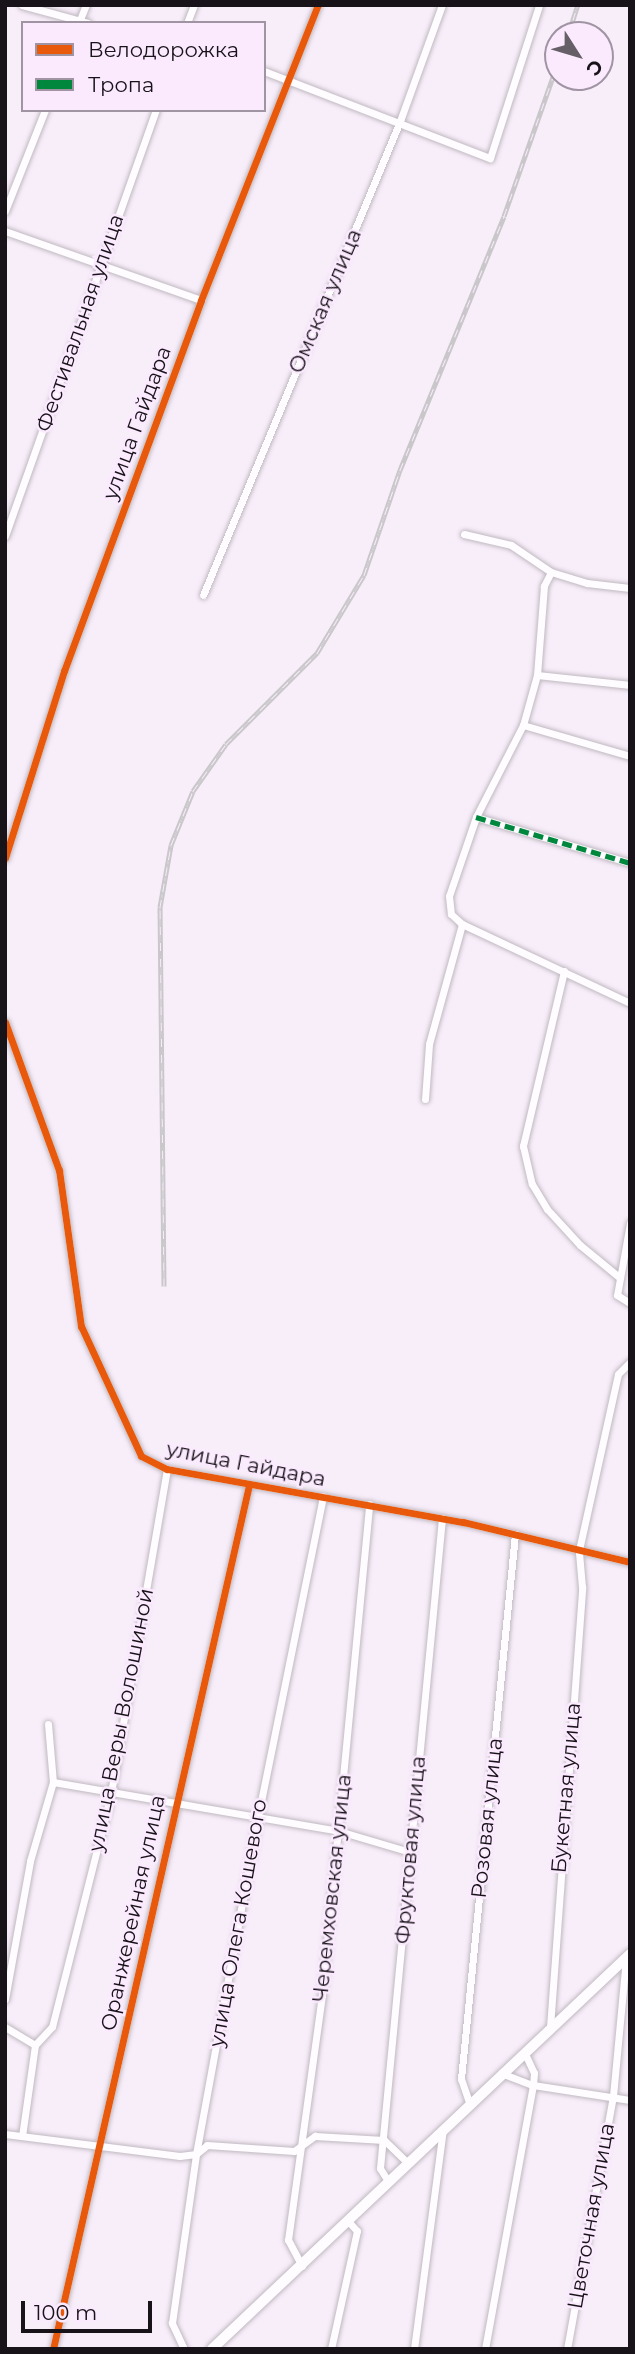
<!DOCTYPE html>
<meta charset="utf-8">
<style>
body{margin:0}
#map{position:relative;width:635px;height:2354px;overflow:hidden;background:#f8eefa;font-family:Montserrat,sans-serif}
div>[style]{position:absolute}
.roads{filter:drop-shadow(0 0 2px #c0b9c1) drop-shadow(0 0 2px #c0b9c1)}
.street>*{height:7px;margin:-3.5px;padding:0 3.5px;transform-origin:3.5px;border-radius:3.5px;background:#fefcfe}
.secondary>*{height:10px;margin:-5px;padding:0 5px;transform-origin:5px;border-radius:5px;background:#fefcfe}
.rail>*{height:5px;margin-top:-2.5px;transform-origin:0;background:repeating-linear-gradient(90deg,#fbeafe 0 8px,#c9c7ca 0 16px);box-sizing:border-box;border-block:2px solid #c9c7ca}
.quiet>*{height:5px;margin-top:-2.5px;transform-origin:0;background:repeating-linear-gradient(90deg,#00873e 0 10px,transparent 0 15px)}
.cycleway>*{height:7px;margin:-3.5px;padding:0 3.5px;transform-origin:3.5px;border-radius:3.5px;background:#e8590c}
span{translate:-50% -50%;white-space:nowrap;text-align:center;line-height:1.15;-webkit-text-stroke:5px #fbeafe;paint-order:stroke}
.street-label{font-size:21px;color:#181219}
.frame{position:absolute;inset:0;border:7px solid #181219;pointer-events:none}
.legend{position:absolute;left:21px;top:21px;width:245px;height:91px;box-sizing:border-box;background:#fbeafe;border:2px solid #a094a2;margin:0;padding:9px 12px;list-style:none;font-size:21px;color:#181219}
.legend li{display:flex;align-items:center;gap:14px;height:35px}
.legend b{width:35px;border:2px solid #a094a2}
.north{position:absolute;left:544px;top:21px;width:70px;height:70px;box-sizing:border-box;background:#fbeafe;border:2px solid #a094a2;border-radius:50%;rotate:127deg;font-size:19px;font-weight:700;line-height:28px;text-align:center;color:#181219}
.north::after{content:'';display:block;margin:auto;width:24px;height:32px;background:#665f68;clip-path:polygon(50% 0,100% 100%,50% 72%,0 100%)}
.scale{position:absolute;left:21px;top:2301px;width:131px;height:32px;box-sizing:border-box;border:4px solid #181219;border-top:0;padding-left:9px;font-size:21px;line-height:24px;white-space:nowrap;color:#181219;-webkit-text-stroke:5px #fbeafe;paint-order:stroke}
</style>
<div id="map">
<div class="roads">
<div class="street">
<i style="left:22px;top:5px;width:68px;rotate:15.3deg"></i>
<i style="left:79px;top:22px;width:18px;rotate:-68deg"></i>
<i style="left:187px;top:23px;width:19px;rotate:-69deg"></i>
<i style="left:264px;top:71px;width:242px;rotate:21.1deg"></i>
<i style="left:490px;top:158px;width:161px;rotate:-72.2deg"></i>
<i style="left:5px;top:211px;width:109px;rotate:-68.4deg"></i>
<i style="left:5px;top:231px;width:208px;rotate:19.4deg"></i>
<i style="left:464px;top:534px;width:48px;rotate:13.2deg"></i>
<i style="left:511px;top:545px;width:48px;rotate:34deg"></i>
<i style="left:551px;top:572px;width:38px;rotate:17deg"></i>
<i style="left:587px;top:583px;width:43px;rotate:6.6deg"></i>
<i style="left:5px;top:536px;width:452px;rotate:-70.5deg"></i>
<i style="left:551px;top:572px;width:16px;rotate:117deg"></i>
<i style="left:544px;top:586px;width:89px;rotate:94.5deg"></i>
<i style="left:537px;top:675px;width:52px;rotate:105.6deg"></i>
<i style="left:523px;top:725px;width:103px;rotate:117.1deg"></i>
<i style="left:476px;top:817px;width:83px;rotate:108.9deg"></i>
<i style="left:449px;top:896px;width:18px;rotate:84deg"></i>
<i style="left:451px;top:914px;width:15px;rotate:42deg"></i>
<i style="left:462px;top:924px;width:186px;rotate:25.2deg"></i>
<i style="left:203px;top:595px;width:513px;rotate:-67.43deg"></i>
<i style="left:400px;top:121px;width:123px;rotate:-70.1deg"></i>
<i style="left:537px;top:675px;width:94px;rotate:6.1deg"></i>
<i style="left:523px;top:725px;width:111px;rotate:16.2deg"></i>
<i style="left:476px;top:817px;width:161px;rotate:16.6deg"></i>
<i style="left:5px;top:858px;width:196px;rotate:-72.5deg"></i>
<i style="left:64px;top:671px;width:395px;rotate:-69.7deg"></i>
<i style="left:201px;top:300px;width:317px;rotate:-68.4deg"></i>
<i style="left:564px;top:971px;width:180px;rotate:103.2deg"></i>
<i style="left:523px;top:1146px;width:39px;rotate:77deg"></i>
<i style="left:532px;top:1184px;width:29px;rotate:59deg"></i>
<i style="left:547px;top:1209px;width:49px;rotate:47.5deg"></i>
<i style="left:580px;top:1245px;width:50px;rotate:39.4deg"></i>
<i style="left:5px;top:1022px;width:158px;rotate:70deg"></i>
<i style="left:59px;top:1170px;width:158px;rotate:82deg"></i>
<i style="left:81px;top:1326px;width:143px;rotate:65.2deg"></i>
<i style="left:141px;top:1456px;width:29px;rotate:27deg"></i>
<i style="left:167px;top:1469px;width:301px;rotate:10.2deg"></i>
<i style="left:463px;top:1522px;width:172px;rotate:13.5deg"></i>
<i style="left:425px;top:1099px;width:55px;rotate:-85.8deg"></i>
<i style="left:429px;top:1044px;width:124px;rotate:-74.6deg"></i>
<i style="left:630px;top:1223px;width:73px;rotate:100.2deg"></i>
<i style="left:617px;top:1295px;width:15px;rotate:32deg"></i>
<i style="left:48px;top:1724px;width:58px;rotate:85.1deg"></i>
<i style="left:53px;top:1782px;width:290px;rotate:9.7deg"></i>
<i style="left:339px;top:1831px;width:74px;rotate:16.5deg"></i>
<i style="left:5px;top:1999px;width:140px;rotate:-79.7deg"></i>
<i style="left:30px;top:1861px;width:82px;rotate:-73.8deg"></i>
<i style="left:5px;top:2027px;width:35px;rotate:31deg"></i>
<i style="left:35px;top:2045px;width:92px;rotate:98.1deg"></i>
<i style="left:550px;top:2027px;width:441px;rotate:-85.8deg"></i>
<i style="left:582px;top:1587px;width:37px;rotate:-95deg"></i>
<i style="left:579px;top:1550px;width:180px;rotate:-77.5deg"></i>
<i style="left:618px;top:1374px;width:17px;rotate:-45deg"></i>
<i style="left:35px;top:2045px;width:25px;rotate:-47deg"></i>
<i style="left:52px;top:2027px;width:241px;rotate:-75.8deg"></i>
<i style="left:111px;top:1793px;width:329px;rotate:-80.2deg"></i>
<i style="left:501px;top:2073px;width:34px;rotate:21deg"></i>
<i style="left:533px;top:2085px;width:98px;rotate:8.8deg"></i>
<i style="left:469px;top:2102px;width:24px;rotate:-109deg"></i>
<i style="left:461px;top:2079px;width:548px;rotate:-84.34deg"></i>
<i style="left:5px;top:2134px;width:176px;rotate:7.2deg"></i>
<i style="left:180px;top:2156px;width:16px;rotate:-7deg"></i>
<i style="left:196px;top:2154px;width:14px;rotate:-39deg"></i>
<i style="left:207px;top:2145px;width:87px;rotate:3.9deg"></i>
<i style="left:294px;top:2151px;width:26px;rotate:-36deg"></i>
<i style="left:315px;top:2136px;width:69px;rotate:3.3deg"></i>
<i style="left:384px;top:2140px;width:32px;rotate:44deg"></i>
<i style="left:388px;top:2181px;width:15px;rotate:-122deg"></i>
<i style="left:380px;top:2168px;width:653px;rotate:-84.55deg"></i>
<i style="left:302px;top:2266px;width:30px;rotate:-118deg"></i>
<i style="left:288px;top:2240px;width:247px;rotate:-82.1deg"></i>
<i style="left:322px;top:1995px;width:493px;rotate:-84.5deg"></i>
<i style="left:53px;top:2349px;width:886px;rotate:-77.22deg"></i>
<i style="left:184px;top:2349px;width:29px;rotate:-115deg"></i>
<i style="left:172px;top:2323px;width:171px;rotate:-81.9deg"></i>
<i style="left:196px;top:2154px;width:344px;rotate:-79.6deg"></i>
<i style="left:258px;top:1816px;width:326px;rotate:-78.5deg"></i>
<i style="left:331px;top:2349px;width:121px;rotate:-77.6deg"></i>
<i style="left:357px;top:2231px;width:15px;rotate:-132deg"></i>
<i style="left:414px;top:2349px;width:221px;rotate:-82.5deg"></i>
<i style="left:485px;top:2349px;width:268px;rotate:-79.7deg"></i>
<i style="left:533px;top:2085px;width:12px;rotate:-85deg"></i>
<i style="left:534px;top:2073px;width:23px;rotate:-115deg"></i>
<i style="left:567px;top:2349px;width:257px;rotate:-79.7deg"></i>
<i style="left:613px;top:2096px;width:138px;rotate:-84.6deg"></i>
</div>
<div class="secondary">
<i style="left:212px;top:2349px;width:575px;rotate:-43.38deg"></i>
</div>
</div>
<div class="rail">
<i style="left:568px;top:35px;width:32px;rotate:-72deg"></i>
<i style="left:164px;top:1286px;width:379px;rotate:-90.6deg"></i>
<i style="left:160px;top:907px;width:63px;rotate:-79.9deg"></i>
<i style="left:171px;top:845px;width:58px;rotate:-67.8deg"></i>
<i style="left:193px;top:791px;width:57px;rotate:-54.9deg"></i>
<i style="left:226px;top:744px;width:129px;rotate:-45deg"></i>
<i style="left:317px;top:653px;width:91px;rotate:-58.9deg"></i>
<i style="left:364px;top:575px;width:111px;rotate:-71.1deg"></i>
<i style="left:400px;top:470px;width:274px;rotate:-67.7deg"></i>
<i style="left:504px;top:216px;width:162px;rotate:-70.6deg"></i>
</div>
<div class="quiet">
<i style="left:476px;top:817px;width:161px;rotate:16.6deg"></i>
</div>
<div class="cycleway">
<i style="left:5px;top:858px;width:196px;rotate:-72.5deg"></i>
<i style="left:64px;top:671px;width:395px;rotate:-69.7deg"></i>
<i style="left:201px;top:300px;width:317px;rotate:-68.4deg"></i>
<i style="left:5px;top:1022px;width:158px;rotate:70deg"></i>
<i style="left:59px;top:1170px;width:158px;rotate:82deg"></i>
<i style="left:81px;top:1326px;width:143px;rotate:65.2deg"></i>
<i style="left:141px;top:1456px;width:29px;rotate:27deg"></i>
<i style="left:167px;top:1469px;width:301px;rotate:10.2deg"></i>
<i style="left:463px;top:1522px;width:172px;rotate:13.5deg"></i>
<i style="left:53px;top:2349px;width:886px;rotate:-77.22deg"></i>
</div>
<div class="street-label">
<span style="left:325px;top:301px;rotate:-67deg">Омская улица</span>
<span style="left:80px;top:323px;rotate:-71deg">Фестивальная улица</span>
<span style="left:137px;top:423px;rotate:-70deg">улица Гайдара</span>
<span style="left:246px;top:1464px;rotate:11deg">улица Гайдара</span>
<span style="left:121px;top:1720px;rotate:-79deg">улица Веры Волошиной</span>
<span style="left:566px;top:1788px;rotate:-85deg">Букетная улица</span>
<span style="left:487px;top:1818px;rotate:-84deg">Розовая улица</span>
<span style="left:410px;top:1850px;rotate:-85deg">Фруктовая улица</span>
<span style="left:332px;top:1888px;rotate:-84deg">Черемховская улица</span>
<span style="left:133px;top:1913px;rotate:-78deg">Оранжерейная улица</span>
<span style="left:238px;top:1923px;rotate:-80deg">улица Олега Кошевого</span>
<span style="left:591px;top:2216px;rotate:-80deg">Цветочная улица</span>
</div>
<div class="frame"></div>
<ul class="legend">
<li><b style="height:9px;background:#e8590c"></b>Велодорожка</li>
<li><b style="height:9px;background:#00873e"></b>Тропа</li>
</ul>
<div class="north">С</div>
<div class="scale">100 m</div>
</div>
